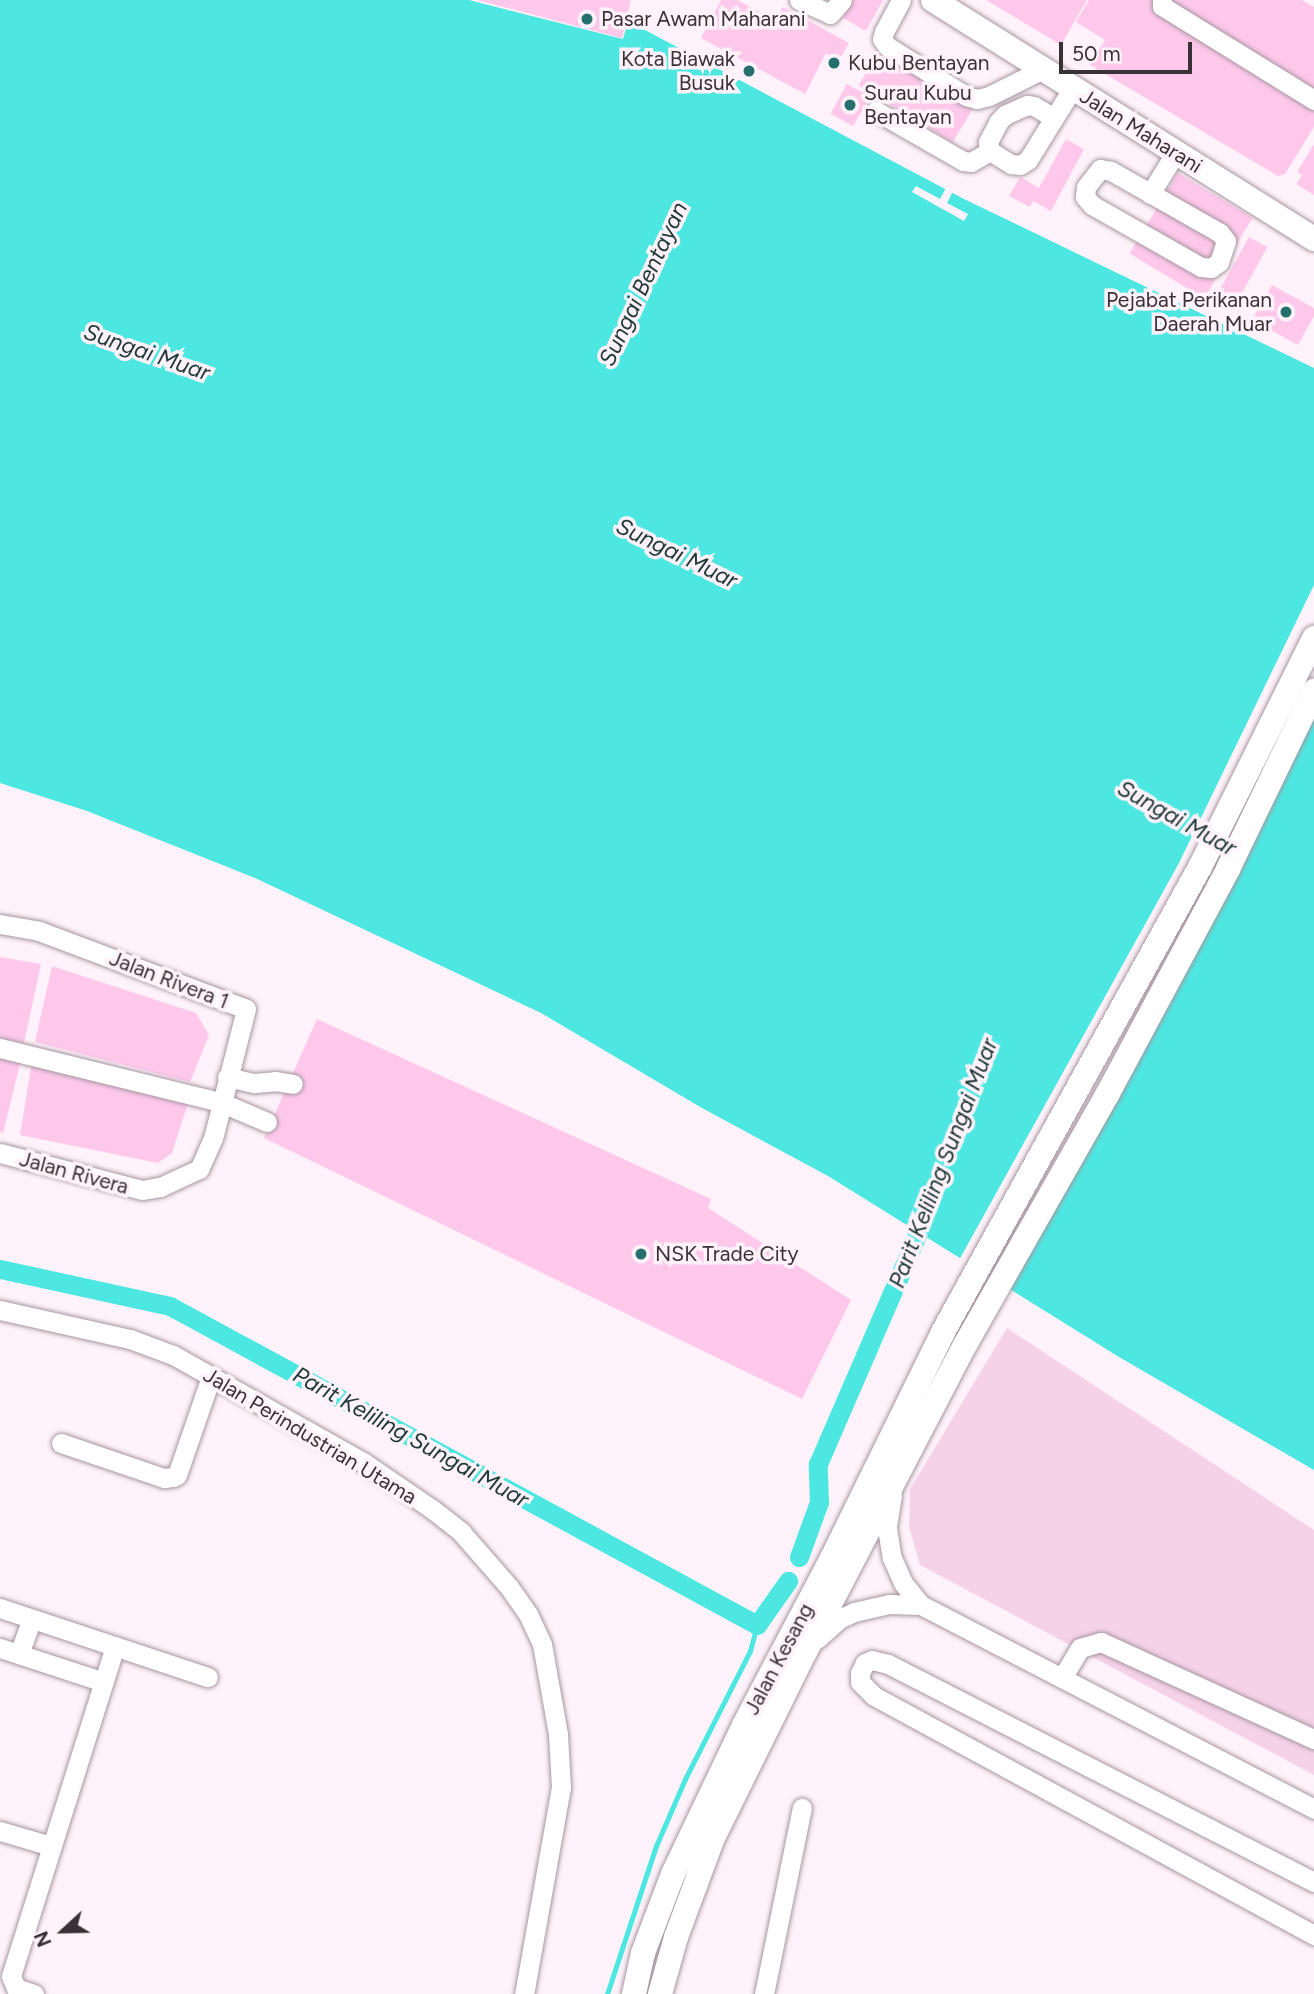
<!DOCTYPE html>
<style>
body{margin:0}
#map{position:relative;width:1314px;height:1994px;overflow:hidden;background:#fff2fa;font-family:Figtree,sans-serif}
div>[style]{position:absolute}
.green>*{inset:0;background:#f6d2e9}
.water>*{inset:0;background:#4de7e2}
.pier>*{inset:0;background:#fff2fa}
.stream>*{height:5px;margin:-2.5px;padding:0 2.5px;transform-origin:2.5px;border-radius:2.5px;background:#4de7e2}
.canal>*{height:19px;margin:-9.5px;padding:0 9.5px;transform-origin:9.5px;border-radius:9.5px;background:#4de7e2}
.building>*{inset:0;background:#fec8eb;transform-origin:0 0}
.roads{filter:drop-shadow(0 0 2px #a697a0) drop-shadow(0 0 2px #a697a0)}
.minor>*{height:19px;margin:-9.5px;padding:0 9.5px;transform-origin:9.5px;border-radius:9.5px;background:#fff}
.major>*{height:24px;margin:-12px;padding:0 12px;transform-origin:12px;border-radius:12px;background:#fff}
.dots>*{width:19px;height:19px;translate:-50% -50%;box-sizing:border-box;border:4px solid #fff2fa;border-radius:50%}
span{translate:-50% -50%;white-space:nowrap;text-align:center;line-height:1.15;-webkit-text-stroke:7px #fff2fa;paint-order:stroke}
.poi-label{font-size:21px;color:#383236}
.left{translate:0 -50%;text-align:left}
.right{translate:-100% -50%;text-align:right}
.street-label{font-size:21px;color:#383236}
.water-label{font-size:23px;color:#203a39;font-style:italic}
.north{position:absolute;left:28px;top:1896px;width:70px;height:70px;-webkit-text-stroke:5px #fff2fa;paint-order:stroke;rotate:248deg;font-size:19px;font-weight:700;line-height:28px;text-align:center;color:#383236}
.north::after{content:'';display:block;margin:auto;width:24px;height:32px;background:#383236;clip-path:polygon(50% 0,100% 100%,50% 72%,0 100%)}
.scale{position:absolute;left:1059px;top:42px;width:133px;height:32px;box-sizing:border-box;border:4px solid #383236;border-top:0;padding-left:9px;font-size:21px;line-height:24px;white-space:nowrap;color:#383236;-webkit-text-stroke:5px #fff2fa;paint-order:stroke}
</style>
<div id="map">
<div class="green">
<i style="clip-path:polygon(1007px 1328px,1314px 1530px,1314px 1775px,920px 1565px,909px 1527px,910px 1489px)"></i>
</div>
<div class="water">
<i style="clip-path:polygon(0 0,469px 0,623px 39px,628px 21px,964px 199px,1314px 368px,1314px 1470px,1119px 1357px,828px 1176px,702px 1108px,541px 1013px,255px 878px,87px 811px,0 783px)"></i>
</div>
<div class="pier">
<i style="clip-path:polygon(916px 186px,940px 199px,947px 186px,954px 189px,947px 203px,968px 214px,964px 221px,912px 192px)"></i>
<i style="clip-path:polygon(1314px 585px,1314px 707px,1008px 1291px,958px 1262px,1179px 863px)"></i>
</div>
<div class="stream">
<i style="left:607px;top:1994px;width:156px;rotate:-71.7deg"></i>
<i style="left:656px;top:1846px;width:73px;rotate:-66.6deg"></i>
<i style="left:685px;top:1779px;width:144px;rotate:-63.1deg"></i>
<i style="left:750px;top:1651px;width:27px;rotate:-75deg"></i>
</div>
<div class="canal">
<i style="left:0;top:1269px;width:174px;rotate:12.3deg"></i>
<i style="left:170px;top:1306px;width:668px;rotate:28.52deg"></i>
<i style="left:757px;top:1625px;width:54px;rotate:-54.8deg"></i>
<i style="left:799px;top:1557px;width:59px;rotate:-70deg"></i>
<i style="left:819px;top:1502px;width:38px;rotate:-92deg"></i>
<i style="left:818px;top:1464px;width:277px;rotate:-66.6deg"></i>
</div>
<div class="building">
<i style="clip-path:polygon(477px 0,631px 0,622px 38px)"></i>
<i style="clip-path:polygon(721px 0,737px 0,773px 19px,771px 24px,773px 25px,783px 7px,849px 43px,839px 60px,826px 53px,805px 94px,701px 38px)"></i>
<i style="clip-path:polygon(853px 0,883px 0,866px 31px,843px 18px)"></i>
<i style="clip-path:polygon(986px 0,1087px 0,1061px 45px)"></i>
<i style="clip-path:polygon(1089px 0,1155px 0,1314px 104px,1314px 127px,1285px 174px,1278px 176px,1090px 65px,1105px 40px,1076px 22px)"></i>
<i style="clip-path:polygon(1169px 0,1302px 0,1314px 7px,1314px 94px)"></i>
<i style="left:878px;top:53px;width:110px;height:38px;rotate:31deg"></i>
<i style="left:847px;top:84px;width:26px;height:34px;rotate:29deg"></i>
<i style="clip-path:polygon(1066px 139px,1084px 149px,1051px 211px,1033px 201px,1030px 207px,1009px 196px,1020px 177px,1039px 188px)"></i>
<i style="clip-path:polygon(1314px 144px,1314px 195px,1296px 184px,1302px 175px,1297px 172px)"></i>
<i style="left:1178px;top:173px;width:87px;height:94px;rotate:31deg"></i>
<i style="left:1249px;top:237px;width:21px;height:70px;rotate:29deg"></i>
<i style="clip-path:polygon(1272px 285px,1314px 308px,1314px 316px,1298px 345px,1252px 320px)"></i>
<i style="clip-path:polygon(0 957px,41px 964px,24px 1043px,0 1038px)"></i>
<i style="clip-path:polygon(52px 966px,196px 1013px,209px 1035px,190px 1082px,35px 1042px)"></i>
<i style="clip-path:polygon(317px 1019px,711px 1199px,708px 1208px,851px 1300px,802px 1399px,264px 1138px)"></i>
<i style="clip-path:polygon(0 1056px,21px 1060px,3px 1133px,0 1132px)"></i>
<i style="clip-path:polygon(32px 1061px,188px 1103px,172px 1153px,158px 1163px,20px 1135px)"></i>
</div>
<div class="roads">
<div class="minor">
<i style="left:799px;top:0;width:34px;rotate:24deg"></i>
<i style="left:830px;top:14px;width:18px;rotate:-49deg"></i>
<i style="left:901px;top:0;width:36px;rotate:118deg"></i>
<i style="left:884px;top:32px;width:7px;rotate:106deg"></i>
<i style="left:882px;top:39px;width:9px;rotate:54deg"></i>
<i style="left:887px;top:46px;width:93px;rotate:32.3deg"></i>
<i style="left:966px;top:96px;width:11px;rotate:15deg"></i>
<i style="left:977px;top:99px;width:12px;rotate:-14deg"></i>
<i style="left:989px;top:96px;width:60px;rotate:-26.6deg"></i>
<i style="left:1162px;top:0;width:6px;rotate:90deg"></i>
<i style="left:1162px;top:6px;width:179px;rotate:31.7deg"></i>
<i style="left:876px;top:111px;width:100px;rotate:29.9deg"></i>
<i style="left:963px;top:161px;width:8px;rotate:7deg"></i>
<i style="left:971px;top:162px;width:22px;rotate:-30deg"></i>
<i style="left:1054px;top:118px;width:23px;rotate:-149deg"></i>
<i style="left:1034px;top:106px;width:7px;rotate:-172deg"></i>
<i style="left:1027px;top:105px;width:24px;rotate:156deg"></i>
<i style="left:1005px;top:115px;width:8px;rotate:135deg"></i>
<i style="left:999px;top:121px;width:24px;rotate:118deg"></i>
<i style="left:988px;top:142px;width:9px;rotate:77deg"></i>
<i style="left:990px;top:151px;width:25px;rotate:32deg"></i>
<i style="left:1011px;top:164px;width:9px;rotate:6deg"></i>
<i style="left:1020px;top:165px;width:9px;rotate:-32deg"></i>
<i style="left:1028px;top:160px;width:49px;rotate:-58.2deg"></i>
<i style="left:1054px;top:118px;width:36px;rotate:-58deg"></i>
<i style="left:1100px;top:169px;width:11px;rotate:10deg"></i>
<i style="left:1111px;top:171px;width:125px;rotate:29.6deg"></i>
<i style="left:1220px;top:233px;width:10px;rotate:53deg"></i>
<i style="left:1226px;top:241px;width:22px;rotate:108deg"></i>
<i style="left:1219px;top:262px;width:10px;rotate:143deg"></i>
<i style="left:1211px;top:268px;width:10px;rotate:-174deg"></i>
<i style="left:1201px;top:267px;width:125px;rotate:-150.4deg"></i>
<i style="left:1092px;top:205px;width:11px;rotate:-131deg"></i>
<i style="left:1085px;top:197px;width:10px;rotate:-84deg"></i>
<i style="left:1086px;top:187px;width:23px;rotate:-52deg"></i>
<i style="left:1150px;top:194px;width:49px;rotate:-58.2deg"></i>
<i style="left:0;top:924px;width:40px;rotate:10deg"></i>
<i style="left:39px;top:931px;width:221px;rotate:20.6deg"></i>
<i style="left:246px;top:1009px;width:133px;rotate:104.3deg"></i>
<i style="left:213px;top:1138px;width:34px;rotate:114deg"></i>
<i style="left:199px;top:1169px;width:43px;rotate:155.2deg"></i>
<i style="left:160px;top:1187px;width:18px;rotate:171deg"></i>
<i style="left:142px;top:1190px;width:147px;rotate:-165.4deg"></i>
<i style="left:0;top:1048px;width:227px;rotate:13.8deg"></i>
<i style="left:220px;top:1102px;width:51px;rotate:23.1deg"></i>
<i style="left:227px;top:1077px;width:28px;rotate:13deg"></i>
<i style="left:254px;top:1083px;width:21px;rotate:-5deg"></i>
<i style="left:275px;top:1081px;width:18px;rotate:9deg"></i>
<i style="left:0;top:1310px;width:133px;rotate:12.6deg"></i>
<i style="left:130px;top:1339px;width:46px;rotate:20.4deg"></i>
<i style="left:173px;top:1355px;width:218px;rotate:29.4deg"></i>
<i style="left:363px;top:1462px;width:83px;rotate:34.3deg"></i>
<i style="left:432px;top:1509px;width:37px;rotate:38deg"></i>
<i style="left:461px;top:1532px;width:73px;rotate:48.9deg"></i>
<i style="left:509px;top:1587px;width:33px;rotate:55deg"></i>
<i style="left:528px;top:1614px;width:33px;rotate:65deg"></i>
<i style="left:542px;top:1644px;width:91px;rotate:79.9deg"></i>
<i style="left:558px;top:1734px;width:53px;rotate:86.8deg"></i>
<i style="left:561px;top:1787px;width:210px;rotate:100.1deg"></i>
<i style="left:61px;top:1443px;width:109px;rotate:18.8deg"></i>
<i style="left:164px;top:1478px;width:9px;rotate:-6deg"></i>
<i style="left:173px;top:1477px;width:4px;rotate:-27deg"></i>
<i style="left:177px;top:1475px;width:104px;rotate:-70.9deg"></i>
<i style="left:892px;top:1495px;width:33px;rotate:99deg"></i>
<i style="left:887px;top:1528px;width:30px;rotate:81deg"></i>
<i style="left:892px;top:1558px;width:27px;rotate:66deg"></i>
<i style="left:903px;top:1583px;width:28px;rotate:51deg"></i>
<i style="left:921px;top:1605px;width:443px;rotate:27.4deg"></i>
<i style="left:0;top:1608px;width:219px;rotate:18.4deg"></i>
<i style="left:817px;top:1639px;width:30px;rotate:-42deg"></i>
<i style="left:839px;top:1619px;width:17px;rotate:-25deg"></i>
<i style="left:854px;top:1612px;width:36px;rotate:-13deg"></i>
<i style="left:889px;top:1604px;width:32px;rotate:2deg"></i>
<i style="left:0;top:1648px;width:109px;rotate:18.1deg"></i>
<i style="left:19px;top:1654px;width:37px;rotate:-70deg"></i>
<i style="left:1062px;top:1678px;width:35px;rotate:-59deg"></i>
<i style="left:1080px;top:1648px;width:22px;rotate:-16deg"></i>
<i style="left:1101px;top:1642px;width:234px;rotate:24.5deg"></i>
<i style="left:0;top:1831px;width:53px;rotate:16.4deg"></i>
<i style="left:1314px;top:1882px;width:479px;rotate:-152.9deg"></i>
<i style="left:888px;top:1664px;width:16px;rotate:-166deg"></i>
<i style="left:872px;top:1660px;width:8px;rotate:157deg"></i>
<i style="left:865px;top:1663px;width:11px;rotate:117deg"></i>
<i style="left:860px;top:1673px;width:9px;rotate:90deg"></i>
<i style="left:860px;top:1682px;width:20px;rotate:45deg"></i>
<i style="left:874px;top:1696px;width:501px;rotate:28.51deg"></i>
<i style="left:34px;top:1994px;width:19px;rotate:-162deg"></i>
<i style="left:16px;top:1988px;width:13px;rotate:-113deg"></i>
<i style="left:11px;top:1976px;width:346px;rotate:-72.5deg"></i>
<i style="left:764px;top:1994px;width:190px;rotate:-78.5deg"></i>
</div>
<div class="major">
<i style="left:933px;top:0;width:450px;rotate:32.1deg"></i>
<i style="left:634px;top:1994px;width:42px;rotate:-77.6deg"></i>
<i style="left:643px;top:1953px;width:85px;rotate:-69.2deg"></i>
<i style="left:673px;top:1874px;width:165px;rotate:-64.5deg"></i>
<i style="left:744px;top:1725px;width:189px;rotate:-62.2deg"></i>
<i style="left:832px;top:1558px;width:252px;rotate:-63.8deg"></i>
<i style="left:943px;top:1332px;width:531px;rotate:-61.07deg"></i>
<i style="left:1200px;top:867px;width:256px;rotate:-63.5deg"></i>
<i style="left:660px;top:1994px;width:59px;rotate:-74.3deg"></i>
<i style="left:676px;top:1937px;width:103px;rotate:-69.6deg"></i>
<i style="left:712px;top:1840px;width:210px;rotate:-63.7deg"></i>
<i style="left:805px;top:1652px;width:346px;rotate:-62.5deg"></i>
<i style="left:965px;top:1345px;width:288px;rotate:-60.4deg"></i>
<i style="left:1107px;top:1095px;width:256px;rotate:-61.8deg"></i>
<i style="left:1228px;top:869px;width:198px;rotate:-64.2deg"></i>
</div>
</div>
<div class="dots">
<i style="left:587px;top:19px;background:#256f6d"></i>
<i style="left:834px;top:63px;background:#256f6d"></i>
<i style="left:749px;top:71px;background:#256f6d"></i>
<i style="left:850px;top:105px;background:#256f6d"></i>
<i style="left:1286px;top:312px;background:#256f6d"></i>
<i style="left:641px;top:1254px;background:#256f6d"></i>
</div>
<div class="poi-label">
<span class="left" style="left:601px;top:19px">Pasar Awam Maharani</span>
<span class="right" style="left:735px;top:71px">Kota Biawak<br>Busuk</span>
<span class="left" style="left:848px;top:63px">Kubu Bentayan</span>
<span class="left" style="left:864px;top:105px">Surau Kubu<br>Bentayan</span>
<span class="right" style="left:1272px;top:312px">Pejabat Perikanan<br>Daerah Muar</span>
<span class="left" style="left:655px;top:1254px">NSK Trade City</span>
</div>
<div class="street-label">
<span style="left:1141px;top:131px;rotate:32deg">Jalan Maharani</span>
<span style="left:169px;top:980px;rotate:21deg">Jalan Rivera 1</span>
<span style="left:74px;top:1173px;rotate:15deg">Jalan Rivera</span>
<span style="left:310px;top:1436px;rotate:31deg">Jalan Perindustrian Utama</span>
<span style="left:779px;top:1659px;rotate:-62deg">Jalan Kesang</span>
</div>
<div class="water-label">
<span style="left:643px;top:284px;rotate:-65deg">Sungai Bentayan</span>
<span style="left:147px;top:352px;rotate:19deg">Sungai Muar</span>
<span style="left:677px;top:553px;rotate:26deg">Sungai Muar</span>
<span style="left:1177px;top:818px;rotate:29deg">Sungai Muar</span>
<span style="left:943px;top:1163px;rotate:-69deg">Parit Keliling Sungai Muar</span>
<span style="left:411px;top:1437px;rotate:29deg">Parit Keliling Sungai Muar</span>
</div>
<div class="north">N</div>
<div class="scale">50 m</div>
</div>
